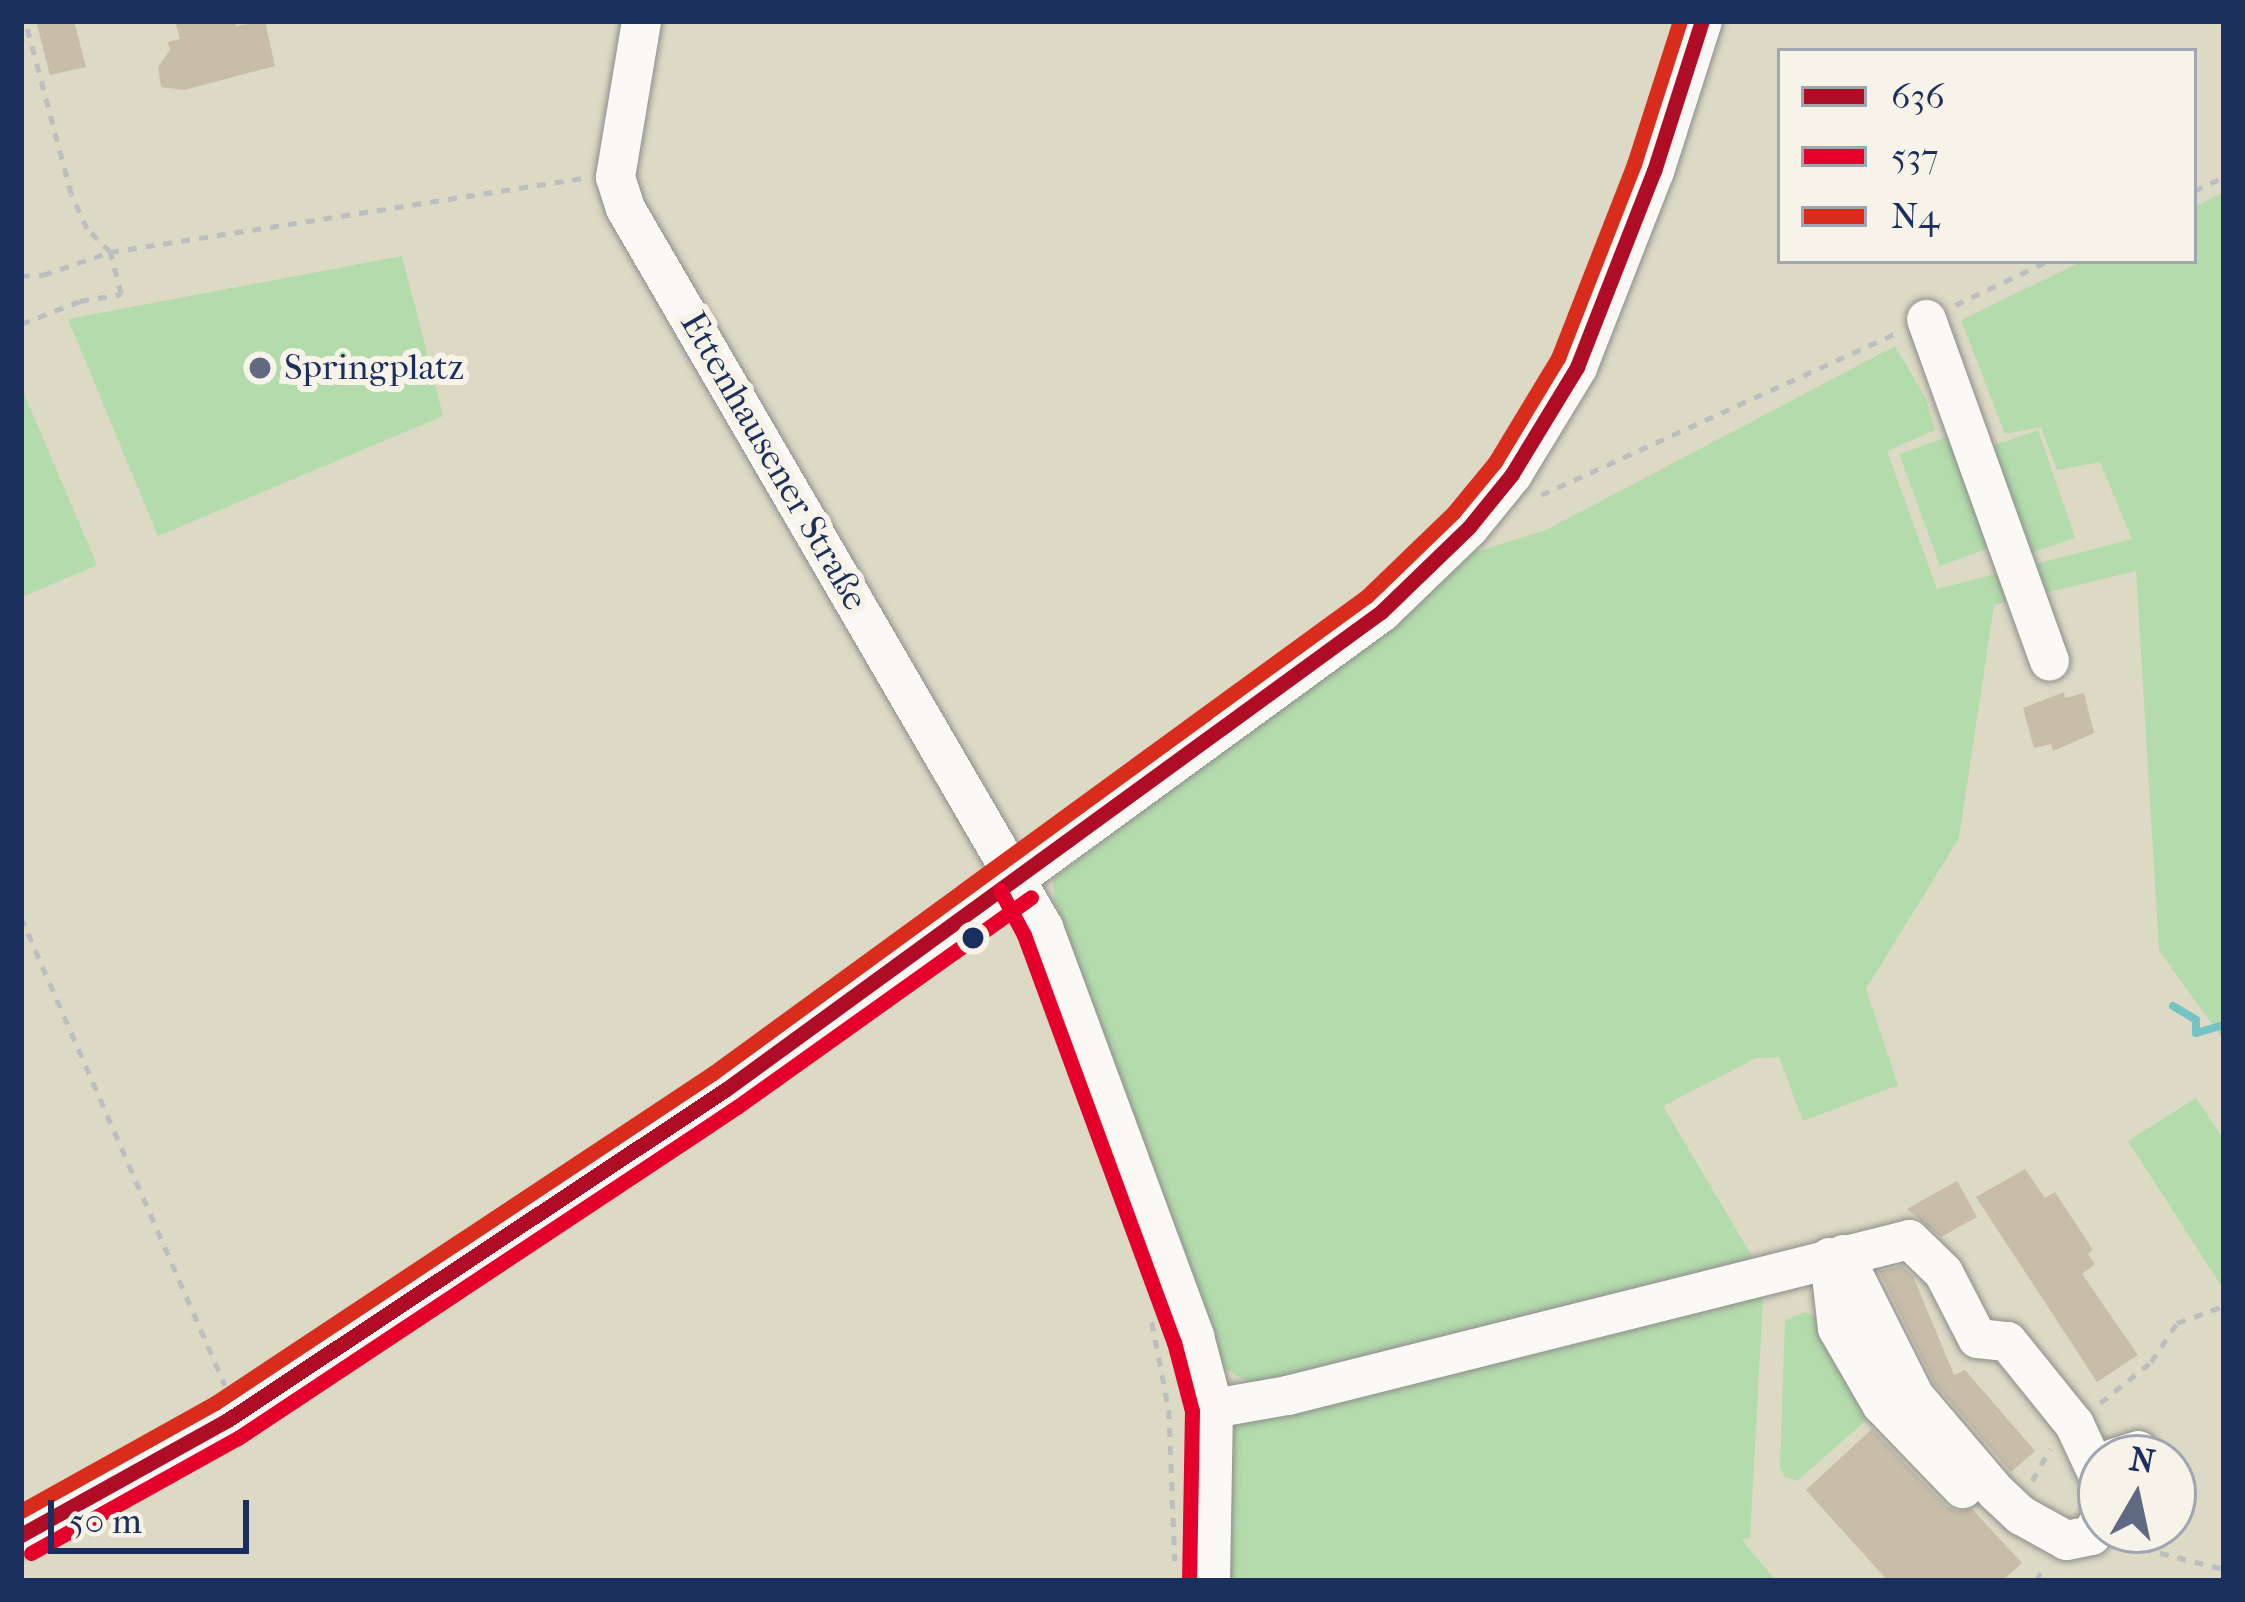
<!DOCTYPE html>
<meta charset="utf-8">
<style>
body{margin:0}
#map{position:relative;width:2245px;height:1602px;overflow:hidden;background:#dcd9c4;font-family:"IM FELL French Canon",serif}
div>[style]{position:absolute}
.green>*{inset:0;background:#b4dbab;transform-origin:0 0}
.stream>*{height:8px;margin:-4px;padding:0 4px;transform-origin:4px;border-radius:4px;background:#76c3c3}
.building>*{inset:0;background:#c7bda8}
.path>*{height:4.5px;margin-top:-2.25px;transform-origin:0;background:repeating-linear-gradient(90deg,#bdbebf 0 9px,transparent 0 18px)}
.roads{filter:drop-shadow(0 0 3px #8c8e8b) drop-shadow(0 0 3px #8c8e8b)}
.minor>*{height:39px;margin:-19.5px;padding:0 19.5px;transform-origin:19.5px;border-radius:19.5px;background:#faf9f6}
.bus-1>*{height:15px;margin:-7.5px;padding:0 7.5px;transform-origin:7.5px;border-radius:7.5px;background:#af0d25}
.bus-2>*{height:15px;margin:-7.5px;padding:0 7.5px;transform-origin:7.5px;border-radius:7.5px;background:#e4002b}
.bus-3>*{height:15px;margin:-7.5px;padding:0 7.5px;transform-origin:7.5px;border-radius:7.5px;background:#da2c1c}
.dots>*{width:33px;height:33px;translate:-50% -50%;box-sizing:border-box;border:6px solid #f7f3e8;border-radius:50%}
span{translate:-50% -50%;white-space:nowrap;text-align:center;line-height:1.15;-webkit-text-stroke:12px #f7f3e8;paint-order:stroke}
.poi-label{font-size:36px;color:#1b2f5e}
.left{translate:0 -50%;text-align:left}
.street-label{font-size:36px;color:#1b2f5e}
.frame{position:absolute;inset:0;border:24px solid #1b2f5e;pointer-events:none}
.legend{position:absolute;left:1777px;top:48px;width:420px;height:216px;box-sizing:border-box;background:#f7f3e8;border:3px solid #9fa5b1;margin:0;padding:15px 21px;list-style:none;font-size:36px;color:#1b2f5e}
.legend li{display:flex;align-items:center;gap:24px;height:60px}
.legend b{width:60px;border:3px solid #9fa5b1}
.north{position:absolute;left:2077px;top:1434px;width:120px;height:120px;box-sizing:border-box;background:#f7f3e8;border:3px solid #9fa5b1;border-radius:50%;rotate:9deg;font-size:33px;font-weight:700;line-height:48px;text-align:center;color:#1b2f5e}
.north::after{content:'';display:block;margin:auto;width:42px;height:54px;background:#5f6a82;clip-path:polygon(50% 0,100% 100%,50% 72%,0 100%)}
.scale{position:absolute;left:48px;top:1500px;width:201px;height:54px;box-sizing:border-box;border:6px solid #1b2f5e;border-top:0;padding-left:15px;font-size:36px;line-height:42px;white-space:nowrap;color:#1b2f5e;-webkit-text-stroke:9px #f7f3e8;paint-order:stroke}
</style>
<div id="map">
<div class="green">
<i style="clip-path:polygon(2224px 192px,2224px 1041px,2159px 950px,2136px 571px,1994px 605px,1959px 838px,1866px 989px,1898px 1085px,1803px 1121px,1779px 1057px,1756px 1058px,1663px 1106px,1753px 1258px,1259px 1388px,1218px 1365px,1214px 1331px,1054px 900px,1053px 879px,1397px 620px,1473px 553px,1546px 530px,1895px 346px,1926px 399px,1935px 430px,1887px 451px,1937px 589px,2132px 539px,2100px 462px,2057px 470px,2041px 427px,2005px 434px,1961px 320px,2082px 261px,2194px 261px,2194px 207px)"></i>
<i style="clip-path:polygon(402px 256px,443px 416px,158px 536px,68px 319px)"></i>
<i style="clip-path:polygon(21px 387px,97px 565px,22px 597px,21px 596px)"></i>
<i style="left:2038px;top:430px;width:114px;height:54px;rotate:71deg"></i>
<i style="left:1952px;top:435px;width:119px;height:56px;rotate:70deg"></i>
<i style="clip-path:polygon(2196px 1098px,2224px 1140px,2224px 1290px,2128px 1141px)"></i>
<i style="clip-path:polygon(1764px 1282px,1750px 1538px,1741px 1539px,1776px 1581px,1216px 1581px,1223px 1450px,1238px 1418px)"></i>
<i style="clip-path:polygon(1805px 1312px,1818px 1318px,1871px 1416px,1797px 1481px,1785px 1477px,1780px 1467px,1785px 1320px)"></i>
</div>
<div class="stream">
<i style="left:2173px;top:1006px;width:27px;rotate:31deg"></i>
<i style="left:2196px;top:1020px;width:13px;rotate:90deg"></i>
<i style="left:2196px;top:1033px;width:29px;rotate:-16deg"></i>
</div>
<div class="building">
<i style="clip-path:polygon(36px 21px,74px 21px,86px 67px,50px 75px)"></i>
<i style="clip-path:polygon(175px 21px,235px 21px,236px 26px,265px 21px,275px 66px,184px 90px,161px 87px,158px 67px,170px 50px,168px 42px,180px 39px)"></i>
<i style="clip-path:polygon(2064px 692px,2065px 698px,2084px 693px,2094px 733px,2053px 751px,2051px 744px,2034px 748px,2023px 708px)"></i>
<i style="clip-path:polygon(2025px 1169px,2045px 1198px,2055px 1192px,2093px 1250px,2088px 1254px,2095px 1264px,2082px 1274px,2138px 1355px,2097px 1382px,1976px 1197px)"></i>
<i style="clip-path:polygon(1957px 1181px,1977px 1217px,1941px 1237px,1907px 1209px)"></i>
<i style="clip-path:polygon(1902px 1266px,1913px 1276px,1954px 1375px,1965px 1370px,2035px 1451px,2011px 1472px,1934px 1383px,1879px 1271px)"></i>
<i style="clip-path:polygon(1872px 1429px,1945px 1505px,1957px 1511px,1972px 1509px,2022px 1563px,2002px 1581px,1888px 1581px,1806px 1490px)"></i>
</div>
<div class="path">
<i style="left:2194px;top:191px;width:33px;rotate:-25deg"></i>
<i style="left:21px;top:276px;width:22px;rotate:-3deg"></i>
<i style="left:43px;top:275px;width:71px;rotate:-18.9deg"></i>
<i style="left:110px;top:252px;width:477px;rotate:-8.9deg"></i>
<i style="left:1955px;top:305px;width:103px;rotate:-25.3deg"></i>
<i style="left:21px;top:324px;width:63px;rotate:-21.3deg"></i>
<i style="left:80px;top:301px;width:42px;rotate:-9.7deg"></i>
<i style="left:121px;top:294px;width:43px;rotate:-104.7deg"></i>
<i style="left:110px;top:252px;width:33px;rotate:-135deg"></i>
<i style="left:87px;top:229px;width:38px;rotate:-115deg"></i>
<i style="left:71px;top:194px;width:179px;rotate:-104.9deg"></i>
<i style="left:1541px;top:495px;width:390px;rotate:-24.5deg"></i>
<i style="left:21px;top:917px;width:511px;rotate:66.45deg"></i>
<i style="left:1152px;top:1322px;width:90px;rotate:79.1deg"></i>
<i style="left:1169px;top:1410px;width:151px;rotate:87.7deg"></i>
<i style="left:2100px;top:1403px;width:65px;rotate:-38.8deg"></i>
<i style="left:2151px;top:1362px;width:47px;rotate:-56.3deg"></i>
<i style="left:2177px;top:1323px;width:50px;rotate:-19.9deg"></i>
<i style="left:2032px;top:1481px;width:37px;rotate:-61deg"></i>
<i style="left:2125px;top:1544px;width:102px;rotate:14.2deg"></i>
<i style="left:2036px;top:1581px;width:18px;rotate:-61deg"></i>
</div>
<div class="roads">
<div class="minor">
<i style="left:641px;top:21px;width:158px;rotate:99.5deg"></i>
<i style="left:615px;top:177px;width:33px;rotate:72deg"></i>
<i style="left:625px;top:208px;width:832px;rotate:59.83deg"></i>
<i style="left:1043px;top:927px;width:436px;rotate:69.7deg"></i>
<i style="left:1194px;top:1336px;width:74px;rotate:75.2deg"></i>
<i style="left:1213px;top:1408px;width:173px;rotate:91deg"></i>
<i style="left:1926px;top:319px;width:363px;rotate:70.2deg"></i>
<i style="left:1843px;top:1254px;width:159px;rotate:63.4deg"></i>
<i style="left:1914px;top:1396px;width:126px;rotate:49.5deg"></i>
<i style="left:1996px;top:1492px;width:34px;rotate:43deg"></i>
<i style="left:2021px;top:1515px;width:51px;rotate:29.1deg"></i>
<i style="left:2066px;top:1540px;width:25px;rotate:-11deg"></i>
<i style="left:2091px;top:1535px;width:21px;rotate:-62deg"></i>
<i style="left:1829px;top:1257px;width:71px;rotate:83.6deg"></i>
<i style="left:1837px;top:1328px;width:88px;rotate:59.9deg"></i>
<i style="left:1881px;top:1404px;width:117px;rotate:46deg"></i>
<i style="left:1213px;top:1408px;width:75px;rotate:-10deg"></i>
<i style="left:1287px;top:1395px;width:641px;rotate:-14.08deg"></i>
<i style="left:1909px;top:1239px;width:47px;rotate:44.1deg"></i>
<i style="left:1943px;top:1272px;width:74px;rotate:62.7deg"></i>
<i style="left:1977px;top:1338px;width:30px;rotate:6deg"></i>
<i style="left:2007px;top:1341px;width:107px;rotate:51.1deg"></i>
<i style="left:2074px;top:1424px;width:64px;rotate:65deg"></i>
<i style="left:2113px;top:1458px;width:26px;rotate:-18deg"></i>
<i style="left:21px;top:1535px;width:235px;rotate:-29.1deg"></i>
<i style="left:226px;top:1421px;width:599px;rotate:-33.56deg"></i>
<i style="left:725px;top:1090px;width:812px;rotate:-36.08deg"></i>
<i style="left:1381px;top:612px;width:122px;rotate:-44deg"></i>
<i style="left:1469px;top:527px;width:68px;rotate:-50.9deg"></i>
<i style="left:1512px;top:474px;width:125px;rotate:-58.7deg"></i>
<i style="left:1577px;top:367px;width:211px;rotate:-68.6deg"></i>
<i style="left:1654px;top:171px;width:157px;rotate:-72.3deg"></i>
</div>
</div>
<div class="bus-1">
<i style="left:21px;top:1535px;width:235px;rotate:-29.1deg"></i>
<i style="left:226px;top:1421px;width:599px;rotate:-33.56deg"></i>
<i style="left:725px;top:1090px;width:812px;rotate:-36.08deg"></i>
<i style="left:1381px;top:612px;width:122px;rotate:-44deg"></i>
<i style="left:1469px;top:527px;width:68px;rotate:-50.9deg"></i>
<i style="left:1512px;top:474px;width:125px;rotate:-58.7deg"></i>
<i style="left:1577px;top:367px;width:211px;rotate:-68.6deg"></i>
<i style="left:1654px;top:171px;width:157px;rotate:-72.3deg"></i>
</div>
<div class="bus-2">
<i style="left:1000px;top:890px;width:51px;rotate:61.9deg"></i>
<i style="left:1024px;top:935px;width:434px;rotate:69.8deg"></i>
<i style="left:1174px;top:1342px;width:71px;rotate:75.4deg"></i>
<i style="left:1192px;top:1411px;width:170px;rotate:91deg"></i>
<i style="left:31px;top:1553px;width:237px;rotate:-29.1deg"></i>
<i style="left:238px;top:1438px;width:599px;rotate:-33.56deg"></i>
<i style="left:737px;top:1107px;width:361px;rotate:-35.5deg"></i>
</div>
<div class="bus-3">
<i style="left:21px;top:1511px;width:222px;rotate:-29.1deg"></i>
<i style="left:215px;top:1403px;width:597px;rotate:-33.53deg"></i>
<i style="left:713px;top:1073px;width:809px;rotate:-36.11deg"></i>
<i style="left:1367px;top:596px;width:120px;rotate:-44deg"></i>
<i style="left:1453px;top:513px;width:66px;rotate:-50.5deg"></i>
<i style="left:1495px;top:462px;width:122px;rotate:-58.8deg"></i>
<i style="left:1558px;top:358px;width:208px;rotate:-68.6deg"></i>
<i style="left:1634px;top:164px;width:150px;rotate:-72.2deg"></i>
</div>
<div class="dots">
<i style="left:260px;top:368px;background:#5f6a82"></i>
<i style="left:973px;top:938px;background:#1b2f5e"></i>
</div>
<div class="poi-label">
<span class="left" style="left:284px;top:368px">Springplatz</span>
</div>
<div class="street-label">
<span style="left:774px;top:461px;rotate:60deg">Ettenhausener Straße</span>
</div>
<div class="frame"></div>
<ul class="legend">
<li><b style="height:15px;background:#af0d25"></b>636</li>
<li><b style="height:15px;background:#e4002b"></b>537</li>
<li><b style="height:15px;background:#da2c1c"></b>N4</li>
</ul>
<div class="north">N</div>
<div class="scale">50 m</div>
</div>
